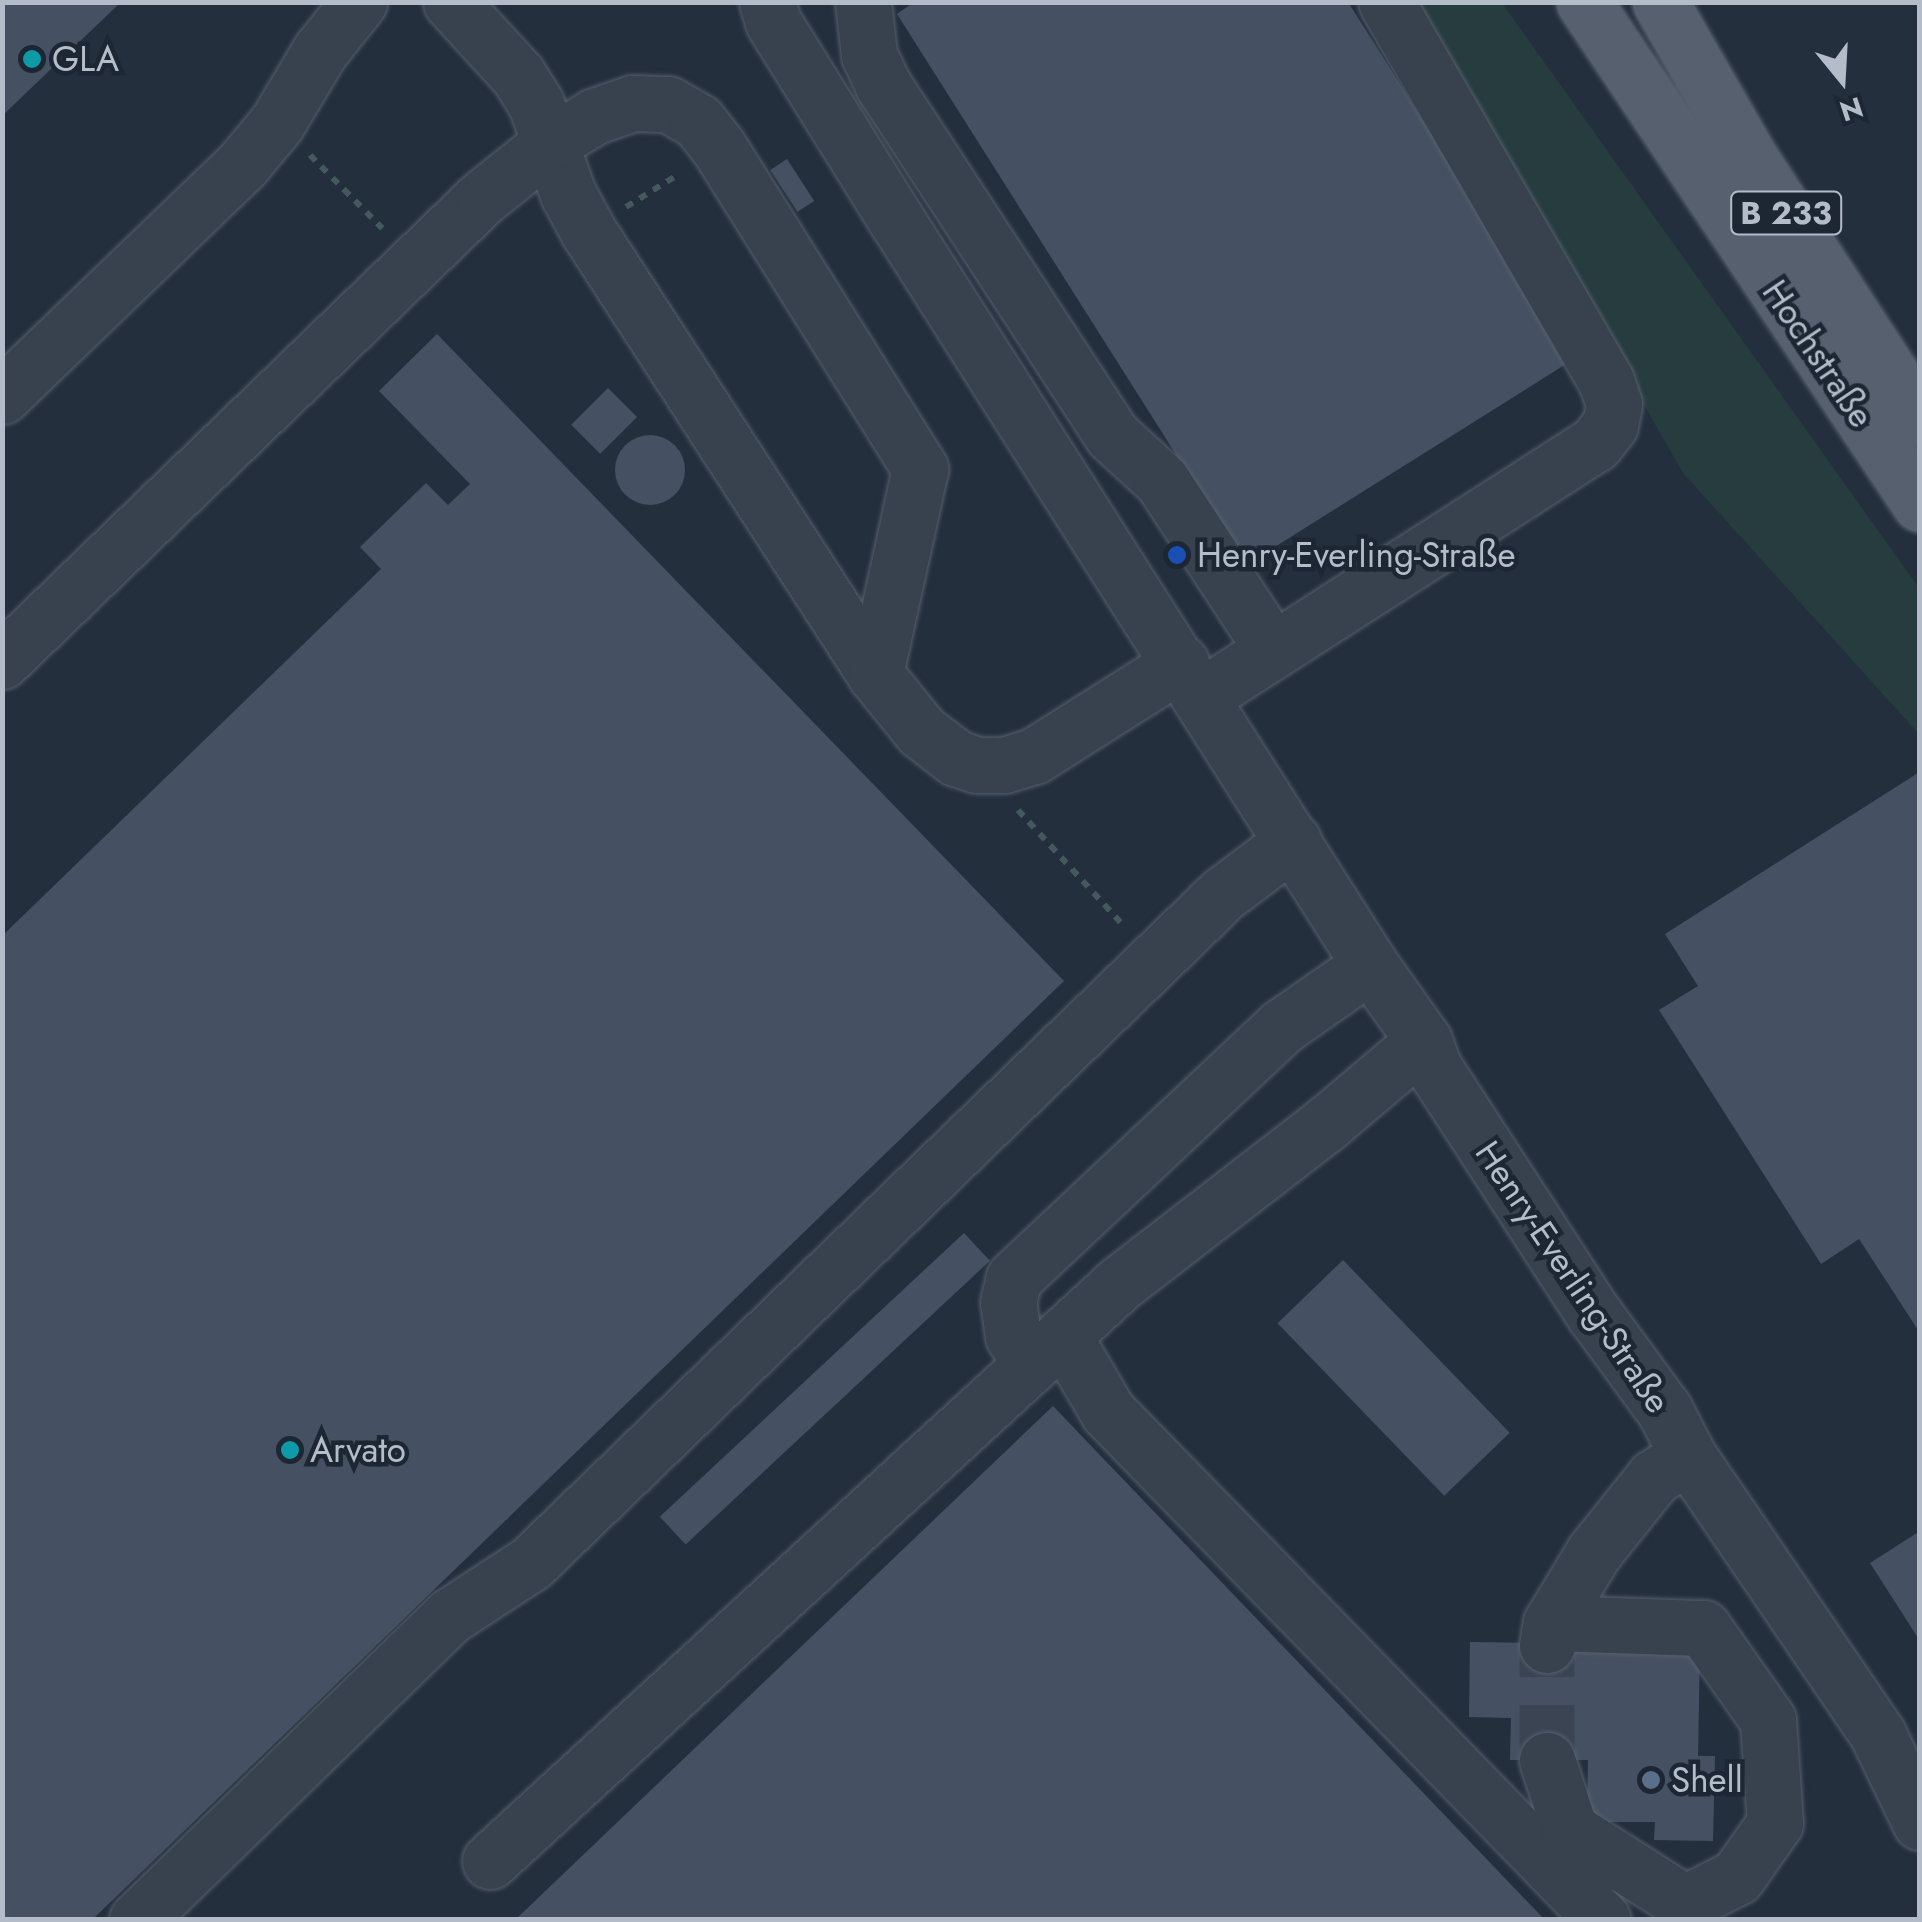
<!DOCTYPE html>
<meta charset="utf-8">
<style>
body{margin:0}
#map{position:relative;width:1922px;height:1922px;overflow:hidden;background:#242f3e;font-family:Jost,sans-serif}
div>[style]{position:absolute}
.green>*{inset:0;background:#263c3f}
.building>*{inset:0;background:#455162;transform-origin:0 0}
.round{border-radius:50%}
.minor-tunnel>*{height:55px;margin-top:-27.5px;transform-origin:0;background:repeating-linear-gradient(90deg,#3a4453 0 55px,transparent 0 83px)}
.path>*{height:6px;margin-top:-3px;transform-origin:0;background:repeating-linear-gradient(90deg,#44595c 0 8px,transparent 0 16px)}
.roads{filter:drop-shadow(0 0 2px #565f6c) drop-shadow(0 0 2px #565f6c)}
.minor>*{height:55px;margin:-27.5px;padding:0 27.5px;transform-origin:27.5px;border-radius:27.5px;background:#38414e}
.major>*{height:55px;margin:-27.5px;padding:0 27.5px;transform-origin:27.5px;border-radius:27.5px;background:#56606e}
.dots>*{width:28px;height:28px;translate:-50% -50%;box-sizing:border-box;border:5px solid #1d2633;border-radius:50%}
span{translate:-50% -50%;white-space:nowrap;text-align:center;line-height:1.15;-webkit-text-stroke:9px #1d2633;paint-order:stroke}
.shield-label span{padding:2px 8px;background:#1d2633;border:2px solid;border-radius:8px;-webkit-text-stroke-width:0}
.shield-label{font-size:32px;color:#b4bcc9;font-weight:700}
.poi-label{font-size:35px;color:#b4bcc9}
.left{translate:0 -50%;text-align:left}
.street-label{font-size:35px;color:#b4bcc9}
.frame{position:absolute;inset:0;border:5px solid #b4bcc9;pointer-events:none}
.north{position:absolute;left:1792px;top:30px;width:100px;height:100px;-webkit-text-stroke:8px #1d2633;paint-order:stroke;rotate:162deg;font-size:28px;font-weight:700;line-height:40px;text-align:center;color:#b4bcc9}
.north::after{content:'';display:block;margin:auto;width:35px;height:45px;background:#b4bcc9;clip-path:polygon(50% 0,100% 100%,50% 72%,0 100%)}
</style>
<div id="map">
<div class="green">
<i style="clip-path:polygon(1413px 3px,1502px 3px,1919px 588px,1919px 734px,1683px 473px)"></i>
</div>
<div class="building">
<i style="clip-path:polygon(2px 2px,121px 2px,2px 116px)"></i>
<i style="clip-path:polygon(914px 2px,1348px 2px,1574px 359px,1246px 565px,897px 14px)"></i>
<i style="left:787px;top:159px;width:50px;height:20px;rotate:57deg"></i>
<i style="clip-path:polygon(437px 334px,1064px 981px,92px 1920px,2px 1920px,2px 936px,381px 569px,360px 547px,426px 483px,448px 505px,470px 484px,379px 391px)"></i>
<i style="left:608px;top:388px;width:41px;height:52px;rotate:45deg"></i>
<i class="round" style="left:615px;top:435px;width:70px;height:70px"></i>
<i style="clip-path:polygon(1918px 773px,1920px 775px,1920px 1333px,1859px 1239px,1821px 1264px,1659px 1010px,1698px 986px,1665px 934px)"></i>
<i style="left:964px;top:1233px;width:38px;height:416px;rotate:47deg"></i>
<i style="left:1343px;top:1260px;width:240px;height:91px;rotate:46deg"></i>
<i style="clip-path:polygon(1053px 1406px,1545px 1920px,515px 1920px)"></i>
<i style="clip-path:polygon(1920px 1531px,1920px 1641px,1870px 1563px)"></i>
<i style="clip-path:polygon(1470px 1642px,1700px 1645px,1698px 1756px,1715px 1756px,1713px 1841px,1654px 1840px,1655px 1822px,1603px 1822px,1587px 1805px,1588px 1760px,1510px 1760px,1511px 1718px,1469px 1717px)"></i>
</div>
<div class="minor-tunnel">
<i style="left:1547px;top:1760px;width:115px;rotate:-90deg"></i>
</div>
<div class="path">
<i style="left:310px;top:155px;width:103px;rotate:45.4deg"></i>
<i style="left:626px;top:207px;width:62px;rotate:-31.9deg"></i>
<i style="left:1018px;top:810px;width:157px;rotate:47.6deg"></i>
</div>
<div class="roads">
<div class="minor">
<i style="left:451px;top:2px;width:99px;rotate:47.5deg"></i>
<i style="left:518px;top:75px;width:34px;rotate:58deg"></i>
<i style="left:536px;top:104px;width:96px;rotate:70.4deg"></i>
<i style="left:568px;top:194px;width:42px;rotate:61.6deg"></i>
<i style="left:588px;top:231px;width:528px;rotate:57.06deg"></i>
<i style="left:767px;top:2px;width:21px;rotate:73deg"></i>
<i style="left:773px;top:22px;width:234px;rotate:58.1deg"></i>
<i style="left:897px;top:221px;width:882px;rotate:57.55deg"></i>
<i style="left:1370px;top:965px;width:93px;rotate:54.6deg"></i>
<i style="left:1424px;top:1041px;width:29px;rotate:70deg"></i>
<i style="left:1434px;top:1068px;width:293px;rotate:57deg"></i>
<i style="left:1594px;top:1314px;width:120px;rotate:53.8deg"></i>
<i style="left:1665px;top:1411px;width:51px;rotate:62.9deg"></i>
<i style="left:1688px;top:1456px;width:338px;rotate:55.7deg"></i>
<i style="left:1878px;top:1735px;width:97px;rotate:64.2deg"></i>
<i style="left:863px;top:2px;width:53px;rotate:83.5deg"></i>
<i style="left:869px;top:55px;width:33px;rotate:65deg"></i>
<i style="left:883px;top:85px;width:418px;rotate:56.8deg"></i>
<i style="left:1112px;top:435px;width:68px;rotate:42.6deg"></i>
<i style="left:1162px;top:481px;width:202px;rotate:56.7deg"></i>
<i style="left:2px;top:396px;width:333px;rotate:-43.9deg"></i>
<i style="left:242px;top:165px;width:55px;rotate:-50.2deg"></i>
<i style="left:277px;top:123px;width:84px;rotate:-59.2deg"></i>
<i style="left:320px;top:51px;width:63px;rotate:-51.5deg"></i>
<i style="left:2px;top:661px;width:668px;rotate:-43.97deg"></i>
<i style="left:483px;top:197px;width:88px;rotate:-38.6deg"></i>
<i style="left:552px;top:142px;width:50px;rotate:-31.2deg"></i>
<i style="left:595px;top:116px;width:40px;rotate:-18.9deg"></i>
<i style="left:633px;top:103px;width:35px;rotate:2deg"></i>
<i style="left:668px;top:104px;width:34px;rotate:30deg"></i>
<i style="left:698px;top:121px;width:34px;rotate:52deg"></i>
<i style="left:719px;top:148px;width:379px;rotate:57.9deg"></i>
<i style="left:920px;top:469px;width:210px;rotate:102.4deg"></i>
<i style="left:875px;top:674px;width:73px;rotate:51.1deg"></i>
<i style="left:921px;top:731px;width:44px;rotate:37.6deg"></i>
<i style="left:956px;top:758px;width:22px;rotate:18deg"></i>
<i style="left:977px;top:765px;width:27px"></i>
<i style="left:1004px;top:765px;width:31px;rotate:-17deg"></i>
<i style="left:1034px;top:756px;width:174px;rotate:-32.3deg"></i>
<i style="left:1202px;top:696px;width:467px;rotate:-32.7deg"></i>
<i style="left:1595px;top:444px;width:24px;rotate:-52deg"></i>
<i style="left:1610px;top:425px;width:21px;rotate:-79deg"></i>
<i style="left:1614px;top:404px;width:24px;rotate:-109deg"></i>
<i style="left:1606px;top:381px;width:438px;rotate:-120.1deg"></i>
<i style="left:1063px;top:1335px;width:89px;rotate:59.7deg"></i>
<i style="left:1108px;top:1412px;width:709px;rotate:45.74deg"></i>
<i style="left:1032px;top:1364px;width:34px;rotate:-124deg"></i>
<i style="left:1013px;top:1336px;width:34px;rotate:-98deg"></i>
<i style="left:1008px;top:1302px;width:25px;rotate:-76deg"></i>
<i style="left:1014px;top:1278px;width:366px;rotate:-43.2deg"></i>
<i style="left:1281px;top:1027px;width:108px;rotate:-34.9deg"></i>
<i style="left:1547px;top:1645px;width:22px;rotate:-80deg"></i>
<i style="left:1551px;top:1623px;width:83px;rotate:-58.8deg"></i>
<i style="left:1594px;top:1552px;width:96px;rotate:-51.3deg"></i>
<i style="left:1654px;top:1477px;width:40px;rotate:-32deg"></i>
<i style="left:1547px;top:1760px;width:74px;rotate:71.8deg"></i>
<i style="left:1570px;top:1830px;width:136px;rotate:32.4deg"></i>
<i style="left:1685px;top:1903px;width:58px;rotate:-26.6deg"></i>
<i style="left:1737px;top:1877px;width:66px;rotate:-54.9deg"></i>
<i style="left:1775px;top:1823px;width:103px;rotate:-93.9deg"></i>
<i style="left:1768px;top:1720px;width:113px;rotate:-125.2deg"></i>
<i style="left:1703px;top:1628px;width:152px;rotate:-178.1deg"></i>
<i style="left:490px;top:1861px;width:854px;rotate:-42.53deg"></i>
<i style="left:1119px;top:1284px;width:263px;rotate:-37.7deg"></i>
<i style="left:1327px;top:1123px;width:127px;rotate:-40.2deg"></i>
<i style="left:137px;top:1920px;width:436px;rotate:-44.2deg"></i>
<i style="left:450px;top:1616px;width:97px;rotate:-33.2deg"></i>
<i style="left:531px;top:1563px;width:963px;rotate:-44.03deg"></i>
<i style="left:1223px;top:894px;width:88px;rotate:-37.1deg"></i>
</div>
<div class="major">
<i style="left:1584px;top:2px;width:604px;rotate:56.2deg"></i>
<i style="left:1660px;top:2px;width:182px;rotate:60.1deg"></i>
<i style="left:1751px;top:160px;width:309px;rotate:56.9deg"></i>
</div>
</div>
<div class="dots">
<i style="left:32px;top:59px;background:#0f9aa8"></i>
<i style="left:1177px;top:555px;background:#1a4fb4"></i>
<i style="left:290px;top:1450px;background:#0f9aa8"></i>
<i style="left:1651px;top:1780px;background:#5c6f8a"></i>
</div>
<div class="shield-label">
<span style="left:1786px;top:213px">B 233</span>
</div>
<div class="poi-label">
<span class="left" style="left:52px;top:59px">GLA</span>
<span class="left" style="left:1197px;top:555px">Henry-Everling-Straße</span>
<span class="left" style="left:310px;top:1450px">Arvato</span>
<span class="left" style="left:1671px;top:1780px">Shell</span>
</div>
<div class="street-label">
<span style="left:1818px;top:354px;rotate:56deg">Hochstraße</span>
<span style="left:1573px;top:1277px;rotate:56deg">Henry-Everling-Straße</span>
</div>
<div class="frame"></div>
<div class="north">N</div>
</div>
